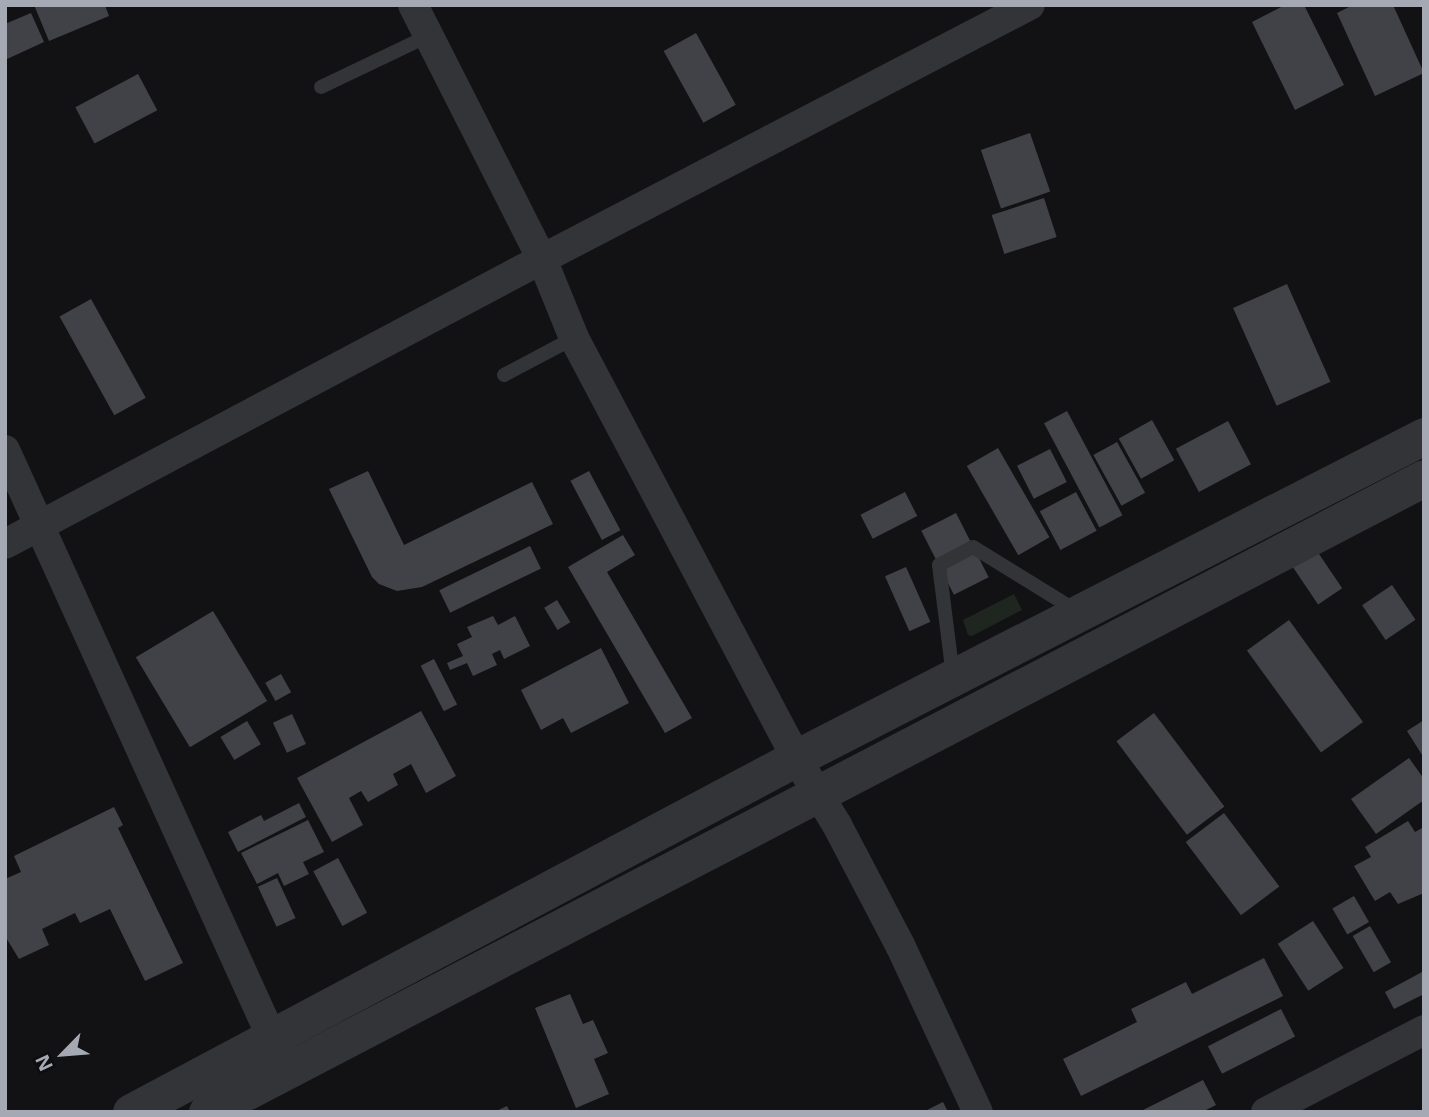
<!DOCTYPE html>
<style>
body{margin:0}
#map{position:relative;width:1429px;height:1117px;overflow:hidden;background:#121214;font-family:"Noto Sans",sans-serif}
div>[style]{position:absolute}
.green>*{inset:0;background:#1e261f}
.building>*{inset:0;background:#414247;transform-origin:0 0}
.service>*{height:14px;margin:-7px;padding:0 7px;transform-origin:7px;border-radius:7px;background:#333438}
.minor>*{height:30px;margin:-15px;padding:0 15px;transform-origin:15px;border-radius:15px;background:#333438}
.tertiary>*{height:37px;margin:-18.5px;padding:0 18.5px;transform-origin:18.5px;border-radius:18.5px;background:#333438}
span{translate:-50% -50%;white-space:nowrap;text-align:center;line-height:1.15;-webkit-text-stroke:6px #0d0d0f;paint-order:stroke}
.frame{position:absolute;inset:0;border:7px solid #a4a9b4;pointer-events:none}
.north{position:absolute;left:28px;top:1019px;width:70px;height:70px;-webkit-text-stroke:5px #0d0d0f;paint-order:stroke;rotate:245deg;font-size:19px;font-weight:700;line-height:28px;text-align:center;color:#a4a9b4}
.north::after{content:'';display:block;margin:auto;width:24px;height:32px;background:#a4a9b4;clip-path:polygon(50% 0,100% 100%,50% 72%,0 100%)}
</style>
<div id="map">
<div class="green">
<i style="clip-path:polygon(1014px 594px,1022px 610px,972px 636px,968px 635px,963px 620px)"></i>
</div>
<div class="building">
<i style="clip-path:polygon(34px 5px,105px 5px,109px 16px,49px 41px)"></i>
<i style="clip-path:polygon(1285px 5px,1304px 5px,1344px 85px,1295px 110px,1252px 22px)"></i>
<i style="clip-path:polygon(1353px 5px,1393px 5px,1424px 73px,1375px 96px,1337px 13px)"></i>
<i style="clip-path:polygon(31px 13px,44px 42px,5px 60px,5px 24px)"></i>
<i style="left:696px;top:33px;width:82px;height:37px;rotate:61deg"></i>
<i style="left:138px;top:74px;width:41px;height:71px;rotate:62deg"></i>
<i style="left:1030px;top:133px;width:62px;height:52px;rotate:71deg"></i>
<i style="left:1044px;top:198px;width:41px;height:55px;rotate:72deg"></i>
<i style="left:1287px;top:284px;width:107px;height:59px;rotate:66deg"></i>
<i style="left:91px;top:299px;width:113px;height:36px;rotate:61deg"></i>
<i style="left:1067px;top:411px;width:118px;height:26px;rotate:62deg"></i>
<i style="left:1152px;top:420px;width:46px;height:38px;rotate:61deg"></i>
<i style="left:1228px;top:421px;width:49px;height:59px;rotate:62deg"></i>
<i style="left:1117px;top:442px;width:58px;height:27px;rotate:61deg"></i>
<i style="left:998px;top:448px;width:103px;height:36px;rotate:60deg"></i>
<i style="left:1050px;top:449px;width:37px;height:37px;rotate:63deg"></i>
<i style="clip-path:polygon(368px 471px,404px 545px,532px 482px,553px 524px,422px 587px,397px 591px,379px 584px,372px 577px,329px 489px)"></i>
<i style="left:589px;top:471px;width:67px;height:21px;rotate:62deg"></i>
<i style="left:905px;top:492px;width:27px;height:50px;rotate:63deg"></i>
<i style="left:1076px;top:492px;width:44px;height:41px;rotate:62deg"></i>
<i style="left:956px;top:513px;width:72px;height:39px;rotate:63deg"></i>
<i style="clip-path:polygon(623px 535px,635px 555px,607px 572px,692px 718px,665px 733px,568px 567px)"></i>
<i style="left:530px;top:546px;width:25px;height:101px;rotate:64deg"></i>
<i style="left:1317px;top:551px;width:45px;height:29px;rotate:56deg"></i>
<i style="left:906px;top:567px;width:60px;height:23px;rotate:66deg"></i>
<i style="left:1392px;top:585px;width:42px;height:36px;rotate:56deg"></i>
<i style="left:557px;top:600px;width:26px;height:15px;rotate:59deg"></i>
<i style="left:213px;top:611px;width:105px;height:90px;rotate:59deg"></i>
<i style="clip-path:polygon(493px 616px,498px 625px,515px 616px,530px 646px,504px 659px,500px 650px,492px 654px,497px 665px,473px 676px,467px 663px,450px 670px,447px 663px,463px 656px,457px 644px,472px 637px,467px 627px)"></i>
<i style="left:1289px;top:620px;width:126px;height:52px;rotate:54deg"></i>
<i style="clip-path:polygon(601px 648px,629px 703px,571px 733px,563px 718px,541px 730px,521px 690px)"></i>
<i style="left:434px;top:659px;width:51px;height:15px;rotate:63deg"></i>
<i style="left:281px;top:674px;width:21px;height:18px;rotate:61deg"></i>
<i style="clip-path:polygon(421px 711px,456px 776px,426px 793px,411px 764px,393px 774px,398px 785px,368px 802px,361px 791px,349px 798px,363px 825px,332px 842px,297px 778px)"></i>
<i style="left:1154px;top:713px;width:117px;height:47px;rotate:53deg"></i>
<i style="left:292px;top:714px;width:33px;height:21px;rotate:65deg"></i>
<i style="clip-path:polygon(1424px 720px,1424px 758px,1407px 731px)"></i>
<i style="left:247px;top:721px;width:27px;height:31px;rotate:59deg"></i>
<i style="clip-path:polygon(1409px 758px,1424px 779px,1424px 800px,1376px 834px,1351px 799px)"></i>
<i style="clip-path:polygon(299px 803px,306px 817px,238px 852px,228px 832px,261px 815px,264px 821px)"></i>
<i style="clip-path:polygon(114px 807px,123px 825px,118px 828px,183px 963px,145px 981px,110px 909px,80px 923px,75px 913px,42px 929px,49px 945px,19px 959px,5px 936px,5px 879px,21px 872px,14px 856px)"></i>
<i style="left:1224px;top:813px;width:92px;height:48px;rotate:53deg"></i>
<i style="clip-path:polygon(308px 820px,324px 852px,303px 862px,309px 874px,284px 886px,278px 873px,257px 884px,241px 853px)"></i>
<i style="clip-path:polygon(1408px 821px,1415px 832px,1424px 827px,1424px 893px,1398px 904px,1390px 892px,1375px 901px,1354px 866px,1371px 857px,1365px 847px)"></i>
<i style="left:338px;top:858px;width:62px;height:28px;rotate:62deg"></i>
<i style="left:277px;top:878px;width:44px;height:21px;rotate:65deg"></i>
<i style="left:1354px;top:896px;width:30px;height:25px;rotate:60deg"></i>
<i style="left:1313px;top:921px;width:56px;height:42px;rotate:57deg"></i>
<i style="left:1370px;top:926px;width:42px;height:20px;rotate:60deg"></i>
<i style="clip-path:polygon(1264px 958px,1283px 996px,1081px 1096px,1063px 1059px,1137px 1022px,1131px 1009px,1186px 982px,1192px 994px)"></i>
<i style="clip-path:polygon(1422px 972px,1424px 994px,1394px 1009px,1385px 992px)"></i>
<i style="clip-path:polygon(570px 994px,583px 1024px,593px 1020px,608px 1053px,594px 1059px,609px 1094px,576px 1108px,535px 1008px)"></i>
<i style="left:1281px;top:1009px;width:31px;height:82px;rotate:63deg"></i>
<i style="clip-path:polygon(1203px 1080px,1216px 1105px,1202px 1112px,1139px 1112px)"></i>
<i style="clip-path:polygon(943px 1102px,948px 1112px,923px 1112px)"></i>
<i style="clip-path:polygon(507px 1106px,510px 1112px,494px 1112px)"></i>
</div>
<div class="service">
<i style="left:321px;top:87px;width:119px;rotate:-25.5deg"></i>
<i style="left:504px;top:375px;width:79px;rotate:-27.9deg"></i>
<i style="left:953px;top:676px;width:112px;rotate:-97.2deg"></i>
<i style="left:939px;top:565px;width:38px;rotate:-28deg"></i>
<i style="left:973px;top:547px;width:120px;rotate:31.7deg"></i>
</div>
<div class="minor">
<i style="left:413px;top:5px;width:285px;rotate:63.1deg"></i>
<i style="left:542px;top:259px;width:85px;rotate:67.9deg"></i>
<i style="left:574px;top:338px;width:475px;rotate:62.1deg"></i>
<i style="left:796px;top:758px;width:79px;rotate:58.5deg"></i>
<i style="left:837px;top:825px;width:136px;rotate:62.3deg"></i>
<i style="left:900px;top:945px;width:184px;rotate:65deg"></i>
<i style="left:5px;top:450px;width:668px;rotate:65.58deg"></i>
<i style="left:5px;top:544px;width:608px;rotate:-27.96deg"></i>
<i style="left:542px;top:259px;width:550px;rotate:-27.5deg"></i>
<i style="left:1266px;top:1112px;width:178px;rotate:-27.4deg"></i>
</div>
<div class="tertiary">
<i style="left:131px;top:1112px;width:753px;rotate:-28.03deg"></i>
<i style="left:796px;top:758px;width:706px;rotate:-27.15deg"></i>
<i style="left:207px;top:1112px;width:1372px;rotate:-27.52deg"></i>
</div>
<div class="frame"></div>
<div class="north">N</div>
</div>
